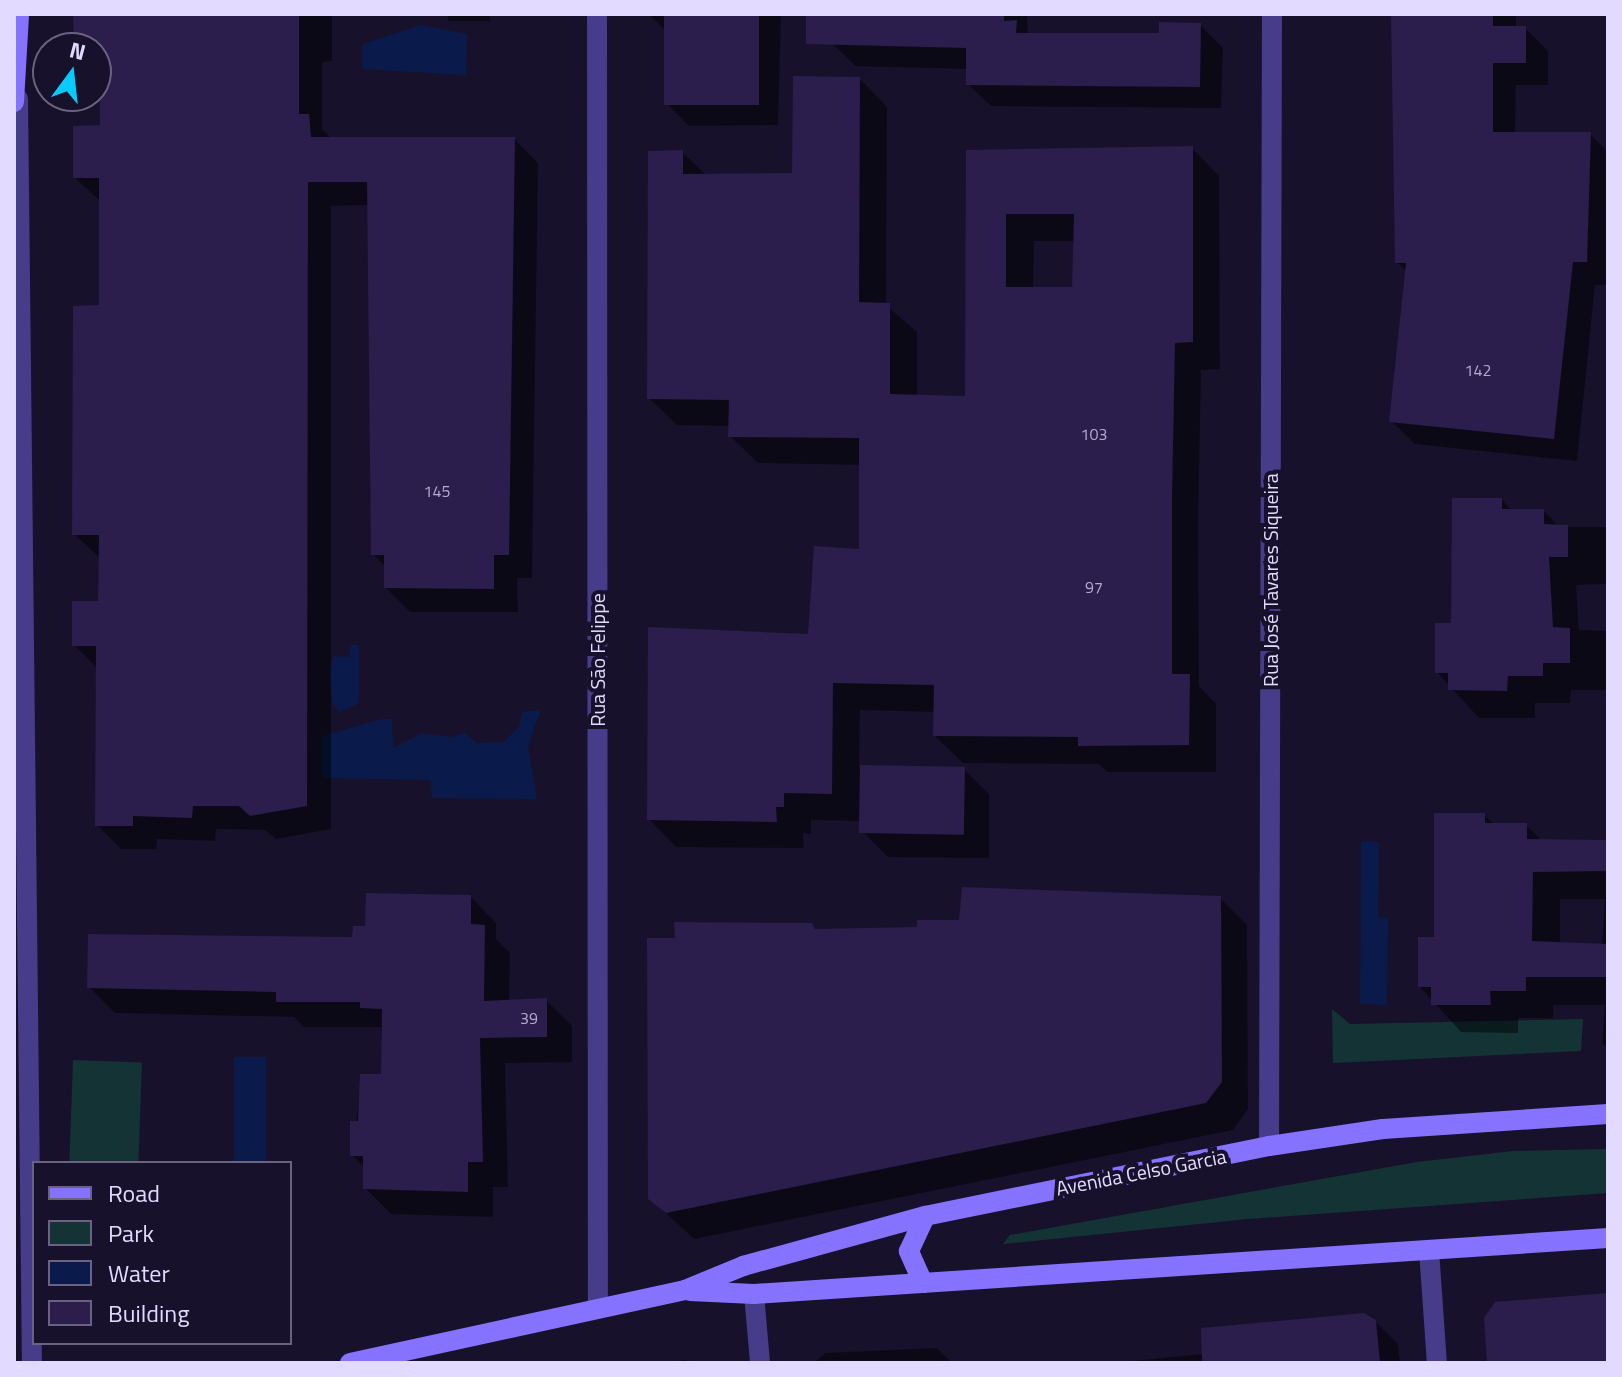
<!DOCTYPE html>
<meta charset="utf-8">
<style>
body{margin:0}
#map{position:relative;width:1622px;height:1377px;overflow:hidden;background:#18112b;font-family:"Titillium Web",sans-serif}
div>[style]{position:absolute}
.green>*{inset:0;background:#143335;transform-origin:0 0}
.water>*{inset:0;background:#0a1b4b;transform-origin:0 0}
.shadow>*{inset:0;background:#0007;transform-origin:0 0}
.building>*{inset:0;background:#2b1d4c;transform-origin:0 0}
.street>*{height:20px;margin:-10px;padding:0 10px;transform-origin:10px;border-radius:10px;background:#473c8a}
.secondary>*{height:20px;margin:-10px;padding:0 10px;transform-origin:10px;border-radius:10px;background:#8572ff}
span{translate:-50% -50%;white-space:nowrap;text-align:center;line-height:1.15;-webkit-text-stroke:8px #18112b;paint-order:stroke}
.number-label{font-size:16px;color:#b5acd2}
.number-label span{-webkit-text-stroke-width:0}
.street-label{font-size:20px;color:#e3dbff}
.frame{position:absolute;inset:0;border:16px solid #e3dbff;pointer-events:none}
.legend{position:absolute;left:32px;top:1161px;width:260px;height:184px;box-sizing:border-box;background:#18112b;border:2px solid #696280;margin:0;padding:10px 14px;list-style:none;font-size:24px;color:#e3dbff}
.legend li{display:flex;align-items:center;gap:16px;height:40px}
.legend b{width:40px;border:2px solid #696280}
.north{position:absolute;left:32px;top:32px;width:80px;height:80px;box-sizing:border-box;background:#18112b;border:2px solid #696280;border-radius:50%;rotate:15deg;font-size:22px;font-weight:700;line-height:32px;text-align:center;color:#e3dbff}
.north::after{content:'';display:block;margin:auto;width:28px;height:36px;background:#07cbff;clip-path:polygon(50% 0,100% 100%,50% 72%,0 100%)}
</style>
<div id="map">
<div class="green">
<i style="clip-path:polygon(1332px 1009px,1350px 1024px,1583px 1019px,1581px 1051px,1333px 1063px)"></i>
<i style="left:73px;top:1060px;width:69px;height:103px;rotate:2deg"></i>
<i style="clip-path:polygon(1608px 1149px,1608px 1193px,1248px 1219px,1003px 1244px,1010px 1235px,1417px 1162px,1513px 1151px)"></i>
</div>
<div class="water">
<i style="clip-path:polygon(421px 25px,467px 34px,466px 75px,362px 69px,363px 44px)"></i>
<i style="clip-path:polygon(351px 645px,359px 645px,359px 703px,339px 712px,332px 702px,329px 668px,334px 656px,349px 657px)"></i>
<i style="clip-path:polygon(541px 710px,528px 746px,537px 799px,432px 798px,431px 780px,322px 778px,322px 736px,382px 719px,392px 719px,393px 748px,423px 733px,451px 737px,465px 733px,477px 743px,503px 742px,519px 727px,522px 712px)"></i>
<i style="clip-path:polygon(1361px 841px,1379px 842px,1378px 917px,1388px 918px,1387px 1005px,1360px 1004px)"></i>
<i style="left:234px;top:1057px;width:32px;height:106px"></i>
</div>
<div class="shadow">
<i style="clip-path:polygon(76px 14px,332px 14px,332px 61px,322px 62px,322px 129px,332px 139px,514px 139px,538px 163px,532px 578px,517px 578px,518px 612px,410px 612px,386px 588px,386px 567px,373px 554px,369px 205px,331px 206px,331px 829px,276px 839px,265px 830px,216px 829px,215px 841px,157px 839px,156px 849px,121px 849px,97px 825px,98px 669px,74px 645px,100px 603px,100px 558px,74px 534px,101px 307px,101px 202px,75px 178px,102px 127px,96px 48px,76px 48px)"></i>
<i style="left:448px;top:14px;width:42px;height:7px"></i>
<i style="clip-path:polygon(649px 14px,781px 14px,778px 125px,689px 126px,667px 104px,666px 32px)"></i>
<i style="clip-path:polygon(832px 14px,1027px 14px,1028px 35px,1161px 35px,1200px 25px,1223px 48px,1221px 108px,991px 106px,968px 84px,968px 69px,855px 66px,833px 44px)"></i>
<i style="clip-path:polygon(1394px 14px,1516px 14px,1516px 28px,1525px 28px,1548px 51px,1548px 85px,1516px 85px,1515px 134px,1590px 134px,1608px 152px,1608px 285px,1595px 285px,1577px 461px,1415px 444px,1391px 421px,1407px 272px,1397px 262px)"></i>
<i style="clip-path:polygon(evenodd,860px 79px,887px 107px,886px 305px,917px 332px,917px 397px,967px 398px,968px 152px,1192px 148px,1219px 176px,1220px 369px,1201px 370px,1198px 527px,1199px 686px,1216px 704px,1216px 772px,1107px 772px,1099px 764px,963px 763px,935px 736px,936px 712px,860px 710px,859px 767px,964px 769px,989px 794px,989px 858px,888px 857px,863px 832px,863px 821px,811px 820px,811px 834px,803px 833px,804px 848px,676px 847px,649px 819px,810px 636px,861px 552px,861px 465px,758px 463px,730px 436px,731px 426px,677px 425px,649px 398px,682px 152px,706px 175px,794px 175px,860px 79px,1034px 241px,1075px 241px,1074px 289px,1033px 289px,1034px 241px)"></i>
<i style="clip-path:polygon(1502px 500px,1512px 511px,1544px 511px,1559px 527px,1608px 527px,1608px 584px,1576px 585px,1579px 630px,1608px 631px,1608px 690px,1571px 690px,1570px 703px,1535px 703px,1535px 718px,1479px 718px,1437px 672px)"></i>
<i style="clip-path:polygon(evenodd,1484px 815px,1495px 825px,1526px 825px,1542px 841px,1608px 842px,1608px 1048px,1602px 1043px,1605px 1005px,1553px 1005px,1553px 1018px,1518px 1018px,1518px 1033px,1461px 1032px,1420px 987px,1484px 815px,1560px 899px,1605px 899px,1602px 945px,1560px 944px,1560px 899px)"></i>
<i style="clip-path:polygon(471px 897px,496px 923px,496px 939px,510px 953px,509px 1002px,546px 1000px,572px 1026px,572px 1062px,505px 1063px,508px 1187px,493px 1187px,493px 1217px,391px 1214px,365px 1188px,365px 1168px,352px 1155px,362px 1076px,383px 1076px,381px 1027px,304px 1027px,294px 1017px,115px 1013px,89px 987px,354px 939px,367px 928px)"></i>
<i style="clip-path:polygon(1220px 898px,1247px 925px,1248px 1109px,1233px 1130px,694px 1239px,650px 1198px,677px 940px,811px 925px,817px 931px,919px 929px)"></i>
<i style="clip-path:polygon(1375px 1321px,1398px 1344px,1400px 1363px,1112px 1363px,1204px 1354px)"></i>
<i style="clip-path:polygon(937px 1348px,952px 1363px,814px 1363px,825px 1353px)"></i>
<i style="clip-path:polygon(684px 1360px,700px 1363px,669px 1363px)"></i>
</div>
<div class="building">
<i style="clip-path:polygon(73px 14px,299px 14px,299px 114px,309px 114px,311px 137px,515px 137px,509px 555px,494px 555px,494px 589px,384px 588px,384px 555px,371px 555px,367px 182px,308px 182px,307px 806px,250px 816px,239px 806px,193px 806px,192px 818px,133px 816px,133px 826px,95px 826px,96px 646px,72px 646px,72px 601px,98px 601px,99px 535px,72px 535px,73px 306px,99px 305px,99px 178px,73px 178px,73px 126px,100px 125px,99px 61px,96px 48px,74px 48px)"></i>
<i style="left:664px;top:14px;width:95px;height:91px"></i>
<i style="clip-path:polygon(806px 14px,1004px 14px,1004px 21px,1017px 20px,1016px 33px,1159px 33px,1159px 22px,1201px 23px,1200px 87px,966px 85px,966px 48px,806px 44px)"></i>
<i style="clip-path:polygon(1391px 14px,1493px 14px,1493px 26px,1526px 26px,1526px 63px,1493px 63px,1493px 132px,1591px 132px,1587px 262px,1573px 262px,1554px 439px,1389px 422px,1406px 263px,1395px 263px)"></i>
<i style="clip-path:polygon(evenodd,793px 76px,860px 77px,859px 302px,890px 303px,890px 394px,965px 396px,966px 150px,1193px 146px,1193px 342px,1175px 343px,1172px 498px,1172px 674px,1190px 674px,1189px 745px,1078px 746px,1078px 737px,933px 736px,934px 685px,833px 683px,832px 794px,784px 793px,784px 807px,776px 807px,777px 822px,647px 820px,648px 627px,808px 634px,814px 546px,859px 549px,859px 438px,728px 437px,729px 400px,647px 399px,648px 151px,683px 150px,683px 174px,792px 173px,793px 76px,1006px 214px,1074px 214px,1072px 287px,1006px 287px,1006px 214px)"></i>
<i style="clip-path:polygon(1452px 498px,1502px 498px,1502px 509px,1544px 509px,1544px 524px,1568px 525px,1568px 557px,1549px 557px,1553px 627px,1570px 628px,1570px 663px,1543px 663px,1543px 676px,1508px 676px,1507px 691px,1448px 690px,1448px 673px,1435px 673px,1435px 623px,1451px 623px)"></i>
<i style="left:860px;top:765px;width:105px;height:68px;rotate:1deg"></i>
<i style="clip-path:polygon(1434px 813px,1485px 813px,1485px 823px,1527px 823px,1527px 839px,1608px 840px,1608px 871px,1533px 872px,1532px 941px,1608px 944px,1608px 977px,1526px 977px,1526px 991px,1490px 991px,1491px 1005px,1431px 1005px,1431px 987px,1418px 987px,1418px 937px,1434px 937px)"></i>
<i style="clip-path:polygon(962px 887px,1221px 896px,1222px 1082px,1206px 1103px,666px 1213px,648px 1199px,647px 938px,675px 938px,674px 922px,812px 923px,815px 929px,917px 927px,917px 920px,959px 920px)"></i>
<i style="clip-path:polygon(366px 893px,471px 895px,471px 924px,485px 925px,484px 1001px,547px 998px,547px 1037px,480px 1038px,483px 1162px,468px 1162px,468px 1192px,363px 1189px,363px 1156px,350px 1156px,350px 1121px,358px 1121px,360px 1074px,381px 1074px,382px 1009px,360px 1008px,360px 1002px,276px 1002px,276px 992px,87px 988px,88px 934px,352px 937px,353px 926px,365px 926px)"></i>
<i style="clip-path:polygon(1608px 1293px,1608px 1363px,1487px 1363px,1484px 1318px,1495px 1302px)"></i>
<i style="clip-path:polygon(1364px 1313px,1376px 1320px,1380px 1363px,1202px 1363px,1201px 1328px)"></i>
</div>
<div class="street">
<i style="left:597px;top:14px;width:1293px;rotate:89.96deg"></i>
<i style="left:18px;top:99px;width:1264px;rotate:89.37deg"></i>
<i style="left:1269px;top:1146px;width:1132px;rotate:-89.85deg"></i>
<i style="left:1429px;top:1250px;width:113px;rotate:86deg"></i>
<i style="left:754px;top:1294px;width:69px;rotate:85deg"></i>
</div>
<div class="secondary">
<i style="left:14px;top:102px;width:88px;rotate:-86.7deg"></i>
<i style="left:923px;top:1283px;width:35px;rotate:-114deg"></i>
<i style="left:909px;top:1251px;width:38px;rotate:-65deg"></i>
<i style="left:690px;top:1291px;width:64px;rotate:2.7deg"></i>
<i style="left:754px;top:1294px;width:856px;rotate:-3.75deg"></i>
<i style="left:350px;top:1363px;width:343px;rotate:-12.3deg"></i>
<i style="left:685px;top:1290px;width:63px;rotate:-22.5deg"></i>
<i style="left:743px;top:1266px;width:189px;rotate:-15.4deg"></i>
<i style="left:925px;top:1216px;width:351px;rotate:-11.5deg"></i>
<i style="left:1269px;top:1146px;width:115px;rotate:-8.5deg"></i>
<i style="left:1383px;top:1129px;width:225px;rotate:-3.8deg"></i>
</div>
<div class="number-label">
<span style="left:1478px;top:370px">142</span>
<span style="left:1094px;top:434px">103</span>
<span style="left:437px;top:491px">145</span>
<span style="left:1094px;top:587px">97</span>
<span style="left:529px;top:1018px">39</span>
</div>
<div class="street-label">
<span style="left:1270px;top:580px;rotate:-90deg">Rua José Tavares Siqueira</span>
<span style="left:597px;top:660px;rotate:-90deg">Rua São Felippe</span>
<span style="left:1141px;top:1172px;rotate:-11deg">Avenida Celso Garcia</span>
</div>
<div class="frame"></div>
<ul class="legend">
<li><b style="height:10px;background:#8572ff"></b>Road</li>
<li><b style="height:22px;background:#143335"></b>Park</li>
<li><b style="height:22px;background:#0a1b4b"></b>Water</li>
<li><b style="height:22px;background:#2b1d4c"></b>Building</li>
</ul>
<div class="north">N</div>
</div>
